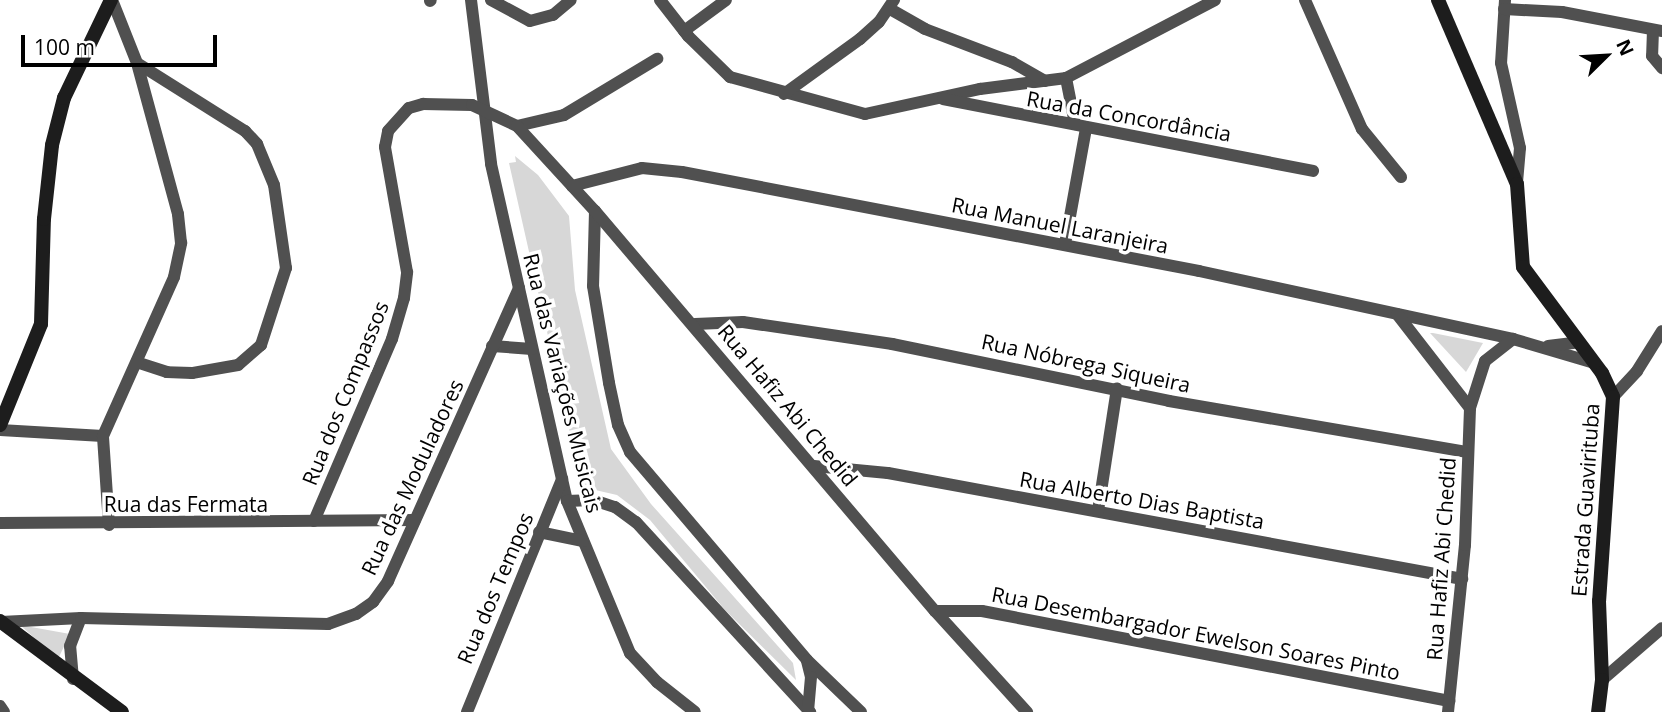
<!DOCTYPE html>
<meta charset="utf-8">
<style>
body{margin:0}
#map{position:relative;width:1662px;height:712px;overflow:hidden;background:#fff;font-family:"Open Sans",sans-serif}
div>[style]{position:absolute}
.green>*{inset:0;background:#d7d7d7}
.street>*{height:12px;margin:-6px;padding:0 6px;transform-origin:6px;border-radius:6px;background:#505050}
.secondary>*{height:14px;margin:-7px;padding:0 7px;transform-origin:7px;border-radius:7px;background:#1d1d1d}
span{translate:-50% -50%;white-space:nowrap;text-align:center;line-height:1.15;-webkit-text-stroke:7px #fff;paint-order:stroke}
.street-label{font-size:21px;color:#000}
.north{position:absolute;left:1571px;top:21px;width:70px;height:70px;-webkit-text-stroke:5px #fff;paint-order:stroke;rotate:66deg;font-size:19px;font-weight:700;line-height:28px;text-align:center;color:#000}
.north::after{content:'';display:block;margin:auto;width:24px;height:32px;background:#000;clip-path:polygon(50% 0,100% 100%,50% 72%,0 100%)}
.scale{position:absolute;left:21px;top:35px;width:196px;height:32px;box-sizing:border-box;border:4px solid #000;border-top:0;padding-left:9px;font-size:21px;line-height:24px;white-space:nowrap;color:#000;-webkit-text-stroke:5px #fff;paint-order:stroke}
</style>
<div id="map">
<div class="green">
<i style="clip-path:polygon(515px 156px,538px 175px,569px 216px,575px 290px,611px 449px,651px 504px,793px 663px,796px 680px,725px 610px,650px 520px,617px 495px,582px 487px,509px 163px,516px 162px)"></i>
<i style="clip-path:polygon(1430px 333px,1433px 333px,1483px 343px,1466px 372px)"></i>
<i style="clip-path:polygon(20px 625px,70px 634px,58px 659px)"></i>
</div>
<div class="street">
<i style="left:471px;top:0;width:165px;rotate:83deg"></i>
<i style="left:491px;top:164px;width:345px;rotate:77.3deg"></i>
<i style="left:567px;top:501px;width:165px;rotate:67.5deg"></i>
<i style="left:630px;top:653px;width:40px;rotate:47deg"></i>
<i style="left:657px;top:682px;width:48px;rotate:38.3deg"></i>
<i style="left:491px;top:0;width:44px;rotate:28.3deg"></i>
<i style="left:530px;top:21px;width:24px;rotate:-15deg"></i>
<i style="left:553px;top:15px;width:23px;rotate:-40deg"></i>
<i style="left:660px;top:0;width:46px;rotate:52.1deg"></i>
<i style="left:688px;top:36px;width:59px;rotate:44.3deg"></i>
<i style="left:730px;top:77px;width:140px;rotate:15.3deg"></i>
<i style="left:865px;top:114px;width:118px;rotate:-12.3deg"></i>
<i style="left:980px;top:89px;width:87px;rotate:-7.3deg"></i>
<i style="left:1066px;top:78px;width:168px;rotate:-27.6deg"></i>
<i style="left:1305px;top:0;width:141px;rotate:66.2deg"></i>
<i style="left:1362px;top:129px;width:62px;rotate:50.9deg"></i>
<i style="left:1505px;top:0;width:63px;rotate:93.6deg"></i>
<i style="left:1501px;top:63px;width:87px;rotate:77.4deg"></i>
<i style="left:1520px;top:148px;width:36px;rotate:95deg"></i>
<i style="left:430px;top:1px;width:1px;rotate:-45deg"></i>
<i style="left:890px;top:9px;width:40px;rotate:29.7deg"></i>
<i style="left:925px;top:29px;width:93px;rotate:20.8deg"></i>
<i style="left:1012px;top:62px;width:38px;rotate:30deg"></i>
<i style="left:1504px;top:9px;width:58px;rotate:3deg"></i>
<i style="left:1562px;top:12px;width:102px;rotate:10.8deg"></i>
<i style="left:1653px;top:30px;width:26px;rotate:92deg"></i>
<i style="left:1652px;top:56px;width:16px;rotate:50deg"></i>
<i style="left:684px;top:31px;width:52px;rotate:-36.4deg"></i>
<i style="left:137px;top:63px;width:128px;rotate:32.2deg"></i>
<i style="left:245px;top:131px;width:18px;rotate:47deg"></i>
<i style="left:257px;top:144px;width:44px;rotate:67.5deg"></i>
<i style="left:274px;top:185px;width:84px;rotate:81.8deg"></i>
<i style="left:286px;top:268px;width:81px;rotate:108deg"></i>
<i style="left:261px;top:345px;width:30px;rotate:139deg"></i>
<i style="left:238px;top:365px;width:47px;rotate:170.1deg"></i>
<i style="left:192px;top:373px;width:25px;rotate:-178deg"></i>
<i style="left:167px;top:372px;width:32px;rotate:-162deg"></i>
<i style="left:1066px;top:78px;width:47px;rotate:78.9deg"></i>
<i style="left:784px;top:94px;width:94px;rotate:-35.9deg"></i>
<i style="left:860px;top:39px;width:25px;rotate:-42deg"></i>
<i style="left:879px;top:22px;width:27px;rotate:-56deg"></i>
<i style="left:943px;top:99px;width:377px;rotate:11deg"></i>
<i style="left:517px;top:126px;width:48px;rotate:-13.2deg"></i>
<i style="left:564px;top:115px;width:109px;rotate:-31.1deg"></i>
<i style="left:572px;top:186px;width:72px;rotate:-14.4deg"></i>
<i style="left:642px;top:168px;width:40px;rotate:5.7deg"></i>
<i style="left:682px;top:172px;width:526px;rotate:10.84deg"></i>
<i style="left:1199px;top:271px;width:321px;rotate:12.2deg"></i>
<i style="left:1513px;top:339px;width:84px;rotate:16.5deg"></i>
<i style="left:595px;top:211px;width:75px;rotate:91.5deg"></i>
<i style="left:593px;top:286px;width:98px;rotate:80.6deg"></i>
<i style="left:609px;top:383px;width:43px;rotate:77.9deg"></i>
<i style="left:618px;top:425px;width:30px;rotate:66deg"></i>
<i style="left:630px;top:452px;width:273px;rotate:49.6deg"></i>
<i style="left:807px;top:660px;width:75px;rotate:43.9deg"></i>
<i style="left:1065px;top:244px;width:118px;rotate:-79.7deg"></i>
<i style="left:1397px;top:314px;width:119px;rotate:52.2deg"></i>
<i style="left:695px;top:324px;width:48px;rotate:-2.4deg"></i>
<i style="left:743px;top:322px;width:151px;rotate:8.4deg"></i>
<i style="left:892px;top:344px;width:283px;rotate:11.6deg"></i>
<i style="left:1169px;top:401px;width:303px;rotate:9.7deg"></i>
<i style="left:492px;top:346px;width:40px;rotate:4.3deg"></i>
<i style="left:1548px;top:346px;width:31px;rotate:-7deg"></i>
<i style="left:1613px;top:397px;width:35px;rotate:-47deg"></i>
<i style="left:1637px;top:371px;width:47px;rotate:-58deg"></i>
<i style="left:0;top:430px;width:103px;rotate:3.3deg"></i>
<i style="left:814px;top:466px;width:74px;rotate:5.4deg"></i>
<i style="left:888px;top:473px;width:584px;rotate:10.46deg"></i>
<i style="left:567px;top:501px;width:26px;rotate:-2deg"></i>
<i style="left:593px;top:500px;width:23px;rotate:18deg"></i>
<i style="left:615px;top:507px;width:26px;rotate:36deg"></i>
<i style="left:636px;top:522px;width:258px;rotate:47.5deg"></i>
<i style="left:1098px;top:511px;width:124px;rotate:-81.2deg"></i>
<i style="left:314px;top:521px;width:198px;rotate:-66.8deg"></i>
<i style="left:392px;top:339px;width:43px;rotate:-73.7deg"></i>
<i style="left:404px;top:298px;width:26px;rotate:-83deg"></i>
<i style="left:407px;top:272px;width:127px;rotate:-100deg"></i>
<i style="left:385px;top:147px;width:16px;rotate:-79deg"></i>
<i style="left:388px;top:131px;width:31px;rotate:-48deg"></i>
<i style="left:409px;top:108px;width:15px;rotate:-16deg"></i>
<i style="left:423px;top:104px;width:49px;rotate:1.2deg"></i>
<i style="left:472px;top:105px;width:50px;rotate:25deg"></i>
<i style="left:517px;top:126px;width:115px;rotate:47.5deg"></i>
<i style="left:595px;top:211px;width:525px;rotate:49.64deg"></i>
<i style="left:935px;top:611px;width:137px;rotate:47.7deg"></i>
<i style="left:0;top:523px;width:415px;rotate:-0.4deg"></i>
<i style="left:109px;top:525px;width:89px;rotate:-93.9deg"></i>
<i style="left:103px;top:436px;width:174px;rotate:-65.9deg"></i>
<i style="left:174px;top:277px;width:35px;rotate:-78deg"></i>
<i style="left:181px;top:243px;width:29px;rotate:-96deg"></i>
<i style="left:178px;top:214px;width:156px;rotate:-105.2deg"></i>
<i style="left:137px;top:63px;width:68px;rotate:-111.6deg"></i>
<i style="left:539px;top:532px;width:45px;rotate:11.6deg"></i>
<i style="left:935px;top:611px;width:47px"></i>
<i style="left:982px;top:611px;width:476px;rotate:10.9deg"></i>
<i style="left:1px;top:622px;width:80px;rotate:-2.9deg"></i>
<i style="left:807px;top:661px;width:16px;rotate:76deg"></i>
<i style="left:811px;top:677px;width:32px;rotate:95deg"></i>
<i style="left:73px;top:679px;width:33px;rotate:-95deg"></i>
<i style="left:70px;top:646px;width:30px;rotate:-69deg"></i>
<i style="left:81px;top:618px;width:247px;rotate:1.4deg"></i>
<i style="left:328px;top:624px;width:30px;rotate:-20deg"></i>
<i style="left:356px;top:614px;width:21px;rotate:-35deg"></i>
<i style="left:373px;top:602px;width:26px;rotate:-54deg"></i>
<i style="left:388px;top:581px;width:321px;rotate:-65.9deg"></i>
<i style="left:1602px;top:680px;width:79px;rotate:-40.9deg"></i>
<i style="left:0;top:706px;width:7px;rotate:56deg"></i>
<i style="left:467px;top:712px;width:252px;rotate:-67.8deg"></i>
<i style="left:1448px;top:712px;width:168px;rotate:-84.2deg"></i>
<i style="left:1465px;top:545px;width:137px;rotate:-87.9deg"></i>
<i style="left:1470px;top:408px;width:49px;rotate:-72.3deg"></i>
<i style="left:1485px;top:361px;width:36px;rotate:-38deg"></i>
</div>
<div class="secondary">
<i style="left:1438px;top:0;width:200px;rotate:66.8deg"></i>
<i style="left:1517px;top:184px;width:83px;rotate:85.9deg"></i>
<i style="left:1523px;top:267px;width:132px;rotate:53.3deg"></i>
<i style="left:1602px;top:373px;width:26px;rotate:65deg"></i>
<i style="left:1613px;top:397px;width:204px;rotate:93.9deg"></i>
<i style="left:1599px;top:601px;width:79px;rotate:87.8deg"></i>
<i style="left:1602px;top:680px;width:32px;rotate:97deg"></i>
<i style="left:0;top:425px;width:109px;rotate:-67.9deg"></i>
<i style="left:41px;top:324px;width:105px;rotate:-88.4deg"></i>
<i style="left:44px;top:219px;width:74px;rotate:-83.8deg"></i>
<i style="left:52px;top:145px;width:49px;rotate:-75.7deg"></i>
<i style="left:64px;top:98px;width:109px;rotate:-64.4deg"></i>
<i style="left:0;top:621px;width:152px;rotate:36.7deg"></i>
</div>
<div class="street-label">
<span style="left:1129px;top:116px;rotate:10deg">Rua da Concordância</span>
<span style="left:1060px;top:225px;rotate:11deg">Rua Manuel Laranjeira</span>
<span style="left:1086px;top:363px;rotate:12deg">Rua Nóbrega Siqueira</span>
<span style="left:563px;top:383px;rotate:76deg">Rua das Variações Musicais</span>
<span style="left:345px;top:393px;rotate:-68deg">Rua dos Compassos</span>
<span style="left:788px;top:405px;rotate:50deg">Rua Hafiz Abi Chedid</span>
<span style="left:412px;top:477px;rotate:-65deg">Rua das Moduladores</span>
<span style="left:1142px;top:500px;rotate:10deg">Rua Alberto Dias Baptista</span>
<span style="left:1585px;top:500px;rotate:-86deg">Estrada Guavirituba</span>
<span style="left:186px;top:504px">Rua das Fermata</span>
<span style="left:1441px;top:559px;rotate:-86deg">Rua Hafiz Abi Chedid</span>
<span style="left:495px;top:588px;rotate:-67deg">Rua dos Tempos</span>
<span style="left:1196px;top:633px;rotate:11deg">Rua Desembargador Ewelson Soares Pinto</span>
</div>
<div class="north">N</div>
<div class="scale">100 m</div>
</div>
